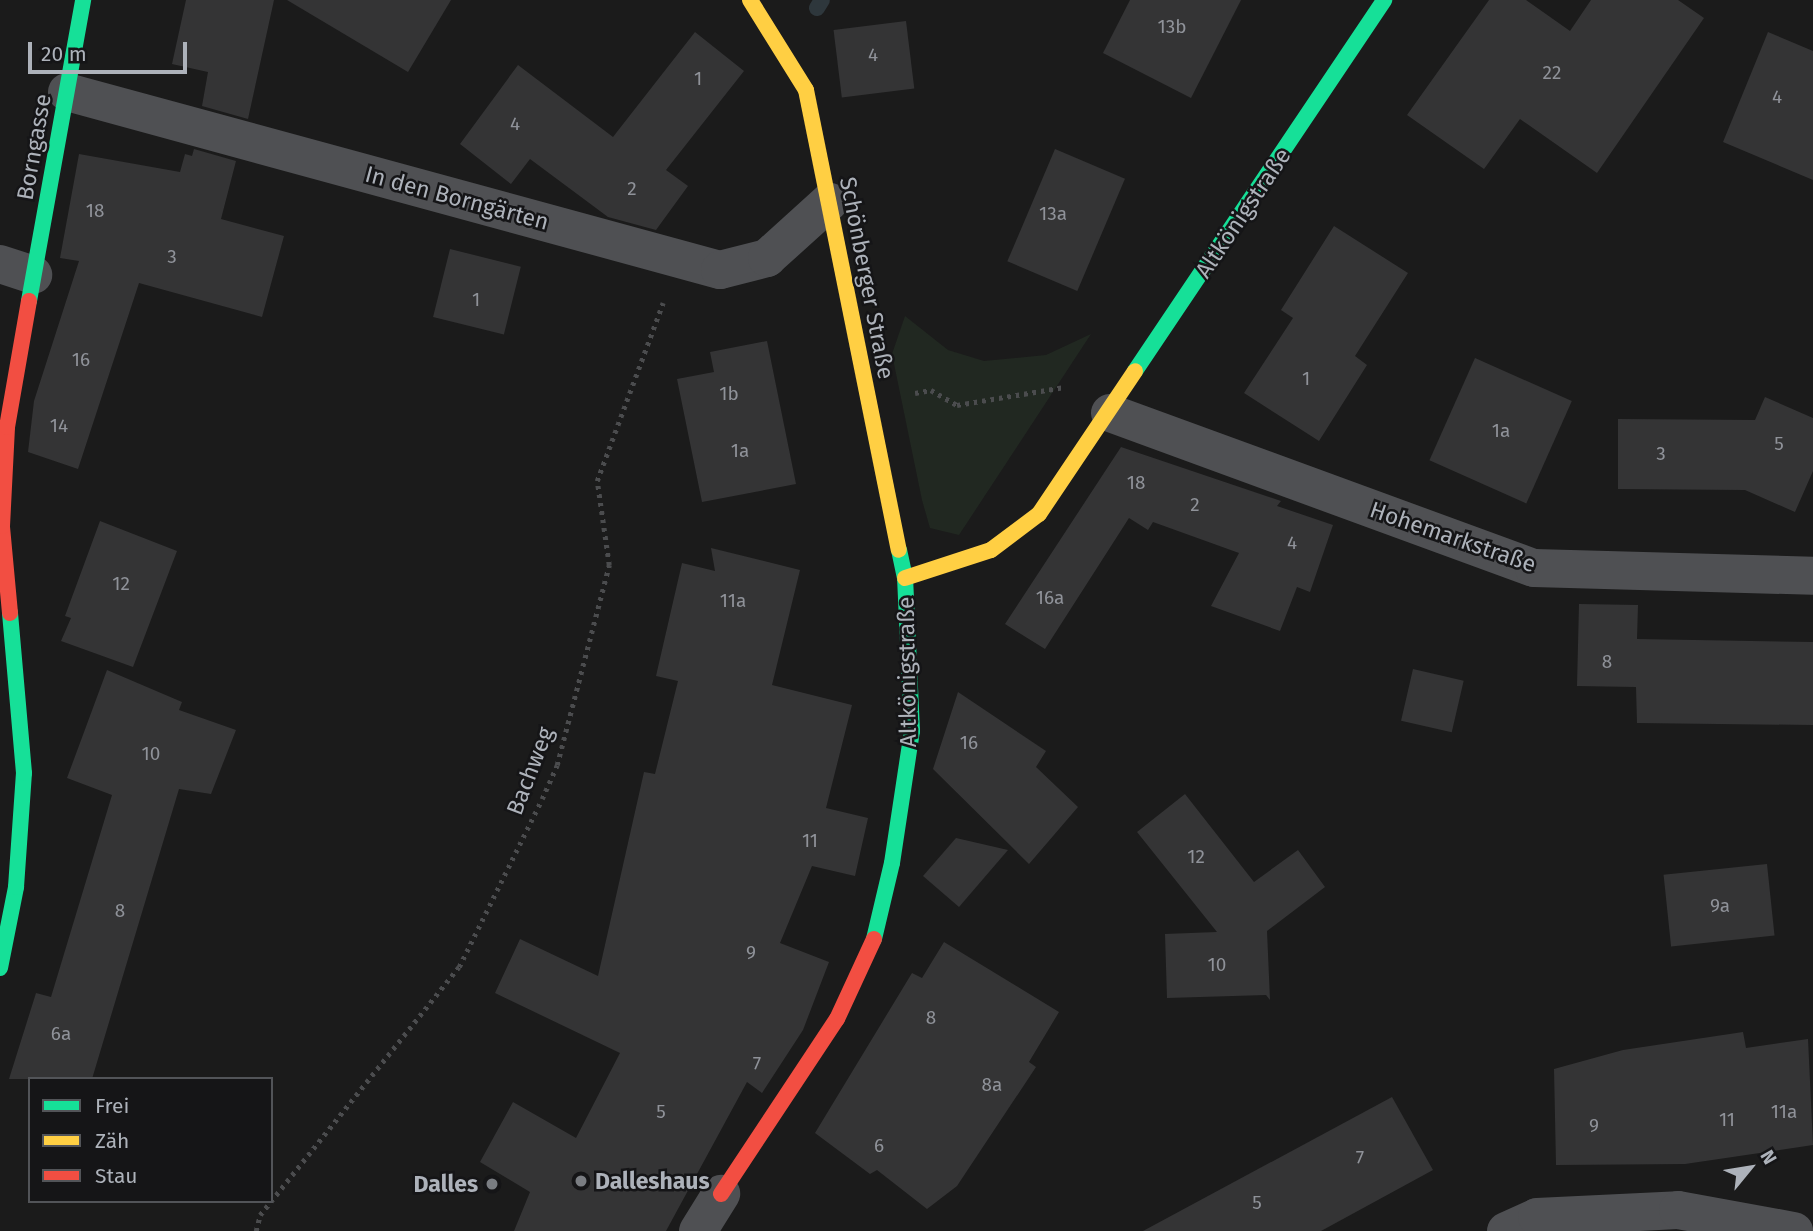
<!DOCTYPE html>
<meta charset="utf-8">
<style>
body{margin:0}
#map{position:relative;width:1813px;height:1231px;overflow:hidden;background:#1b1b1b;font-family:"Fira Sans",sans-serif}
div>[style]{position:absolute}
.green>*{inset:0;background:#212821}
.stream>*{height:16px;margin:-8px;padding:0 8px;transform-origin:8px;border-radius:8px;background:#2e373c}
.building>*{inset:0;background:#343435;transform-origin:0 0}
.path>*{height:4.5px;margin-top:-2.25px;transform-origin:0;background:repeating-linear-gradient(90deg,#4b4c4e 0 3.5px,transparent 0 8.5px)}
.street>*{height:38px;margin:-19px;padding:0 19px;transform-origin:19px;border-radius:19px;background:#4f5053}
.fast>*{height:16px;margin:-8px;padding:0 8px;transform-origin:8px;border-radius:8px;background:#16e098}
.slow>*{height:16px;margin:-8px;padding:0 8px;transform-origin:8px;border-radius:8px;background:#ffcf43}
.jam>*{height:16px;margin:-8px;padding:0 8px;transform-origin:8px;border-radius:8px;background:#f24e42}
.dots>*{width:19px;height:19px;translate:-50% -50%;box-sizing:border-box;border:4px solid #151517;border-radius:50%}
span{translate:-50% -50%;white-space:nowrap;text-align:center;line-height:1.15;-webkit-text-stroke:5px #151517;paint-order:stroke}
.number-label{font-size:19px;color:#8f9299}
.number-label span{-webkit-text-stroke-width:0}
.street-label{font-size:23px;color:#adb2ba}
.poi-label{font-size:23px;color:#adb2ba;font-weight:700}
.left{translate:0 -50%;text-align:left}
.right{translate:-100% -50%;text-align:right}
.legend{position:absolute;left:28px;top:1077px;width:245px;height:126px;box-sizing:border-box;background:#151517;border:2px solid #525458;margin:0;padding:9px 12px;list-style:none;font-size:21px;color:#adb2ba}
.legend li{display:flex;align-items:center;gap:14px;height:35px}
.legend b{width:35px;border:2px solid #525458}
.north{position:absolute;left:1715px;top:1133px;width:70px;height:70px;-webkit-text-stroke:5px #151517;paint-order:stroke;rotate:60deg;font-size:19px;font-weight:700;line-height:28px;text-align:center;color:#adb2ba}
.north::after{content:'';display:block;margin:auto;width:24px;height:32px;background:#adb2ba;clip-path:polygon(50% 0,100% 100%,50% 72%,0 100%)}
.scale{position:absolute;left:28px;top:42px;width:159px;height:32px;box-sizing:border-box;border:4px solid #adb2ba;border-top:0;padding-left:9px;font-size:21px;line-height:24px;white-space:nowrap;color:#adb2ba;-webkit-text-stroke:5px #151517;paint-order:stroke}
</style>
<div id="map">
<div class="green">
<i style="clip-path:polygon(905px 316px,948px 350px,984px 361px,1046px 355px,1091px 334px,959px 535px,930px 528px,922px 500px,892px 354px)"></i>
</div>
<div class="stream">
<i style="left:817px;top:8px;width:9px;rotate:-58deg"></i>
</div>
<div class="building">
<i style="clip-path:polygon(186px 0,274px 0,248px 119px,202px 106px,208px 72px,172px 64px)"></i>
<i style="clip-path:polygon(287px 0,451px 0,408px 72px)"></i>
<i style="clip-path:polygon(1130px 0,1241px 0,1191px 98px,1103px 53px)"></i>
<i style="clip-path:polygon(1489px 0,1526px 0,1570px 31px,1591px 0,1678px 0,1704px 18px,1597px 173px,1520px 119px,1484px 169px,1407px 115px)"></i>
<i style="left:906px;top:21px;width:68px;height:73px;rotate:83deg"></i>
<i style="clip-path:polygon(695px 32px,744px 71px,666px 170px,688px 186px,656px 230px,608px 217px,530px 159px,511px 184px,460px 144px,518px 65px,613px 137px)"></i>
<i style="clip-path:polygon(1768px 32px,1813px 51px,1813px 180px,1723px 142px)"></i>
<i style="clip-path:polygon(194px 149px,236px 161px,221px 219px,284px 236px,262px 317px,139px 283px,78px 469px,28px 452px,34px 401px,79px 261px,60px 258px,79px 154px,180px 172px,185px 154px,192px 156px)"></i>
<i style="left:1055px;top:149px;width:76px;height:122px;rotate:23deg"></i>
<i style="clip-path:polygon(1334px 226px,1408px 273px,1355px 356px,1367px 365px,1319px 441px,1244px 393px,1293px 318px,1281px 310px)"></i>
<i style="left:450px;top:249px;width:73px;height:70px;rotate:14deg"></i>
<i style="clip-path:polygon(767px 341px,796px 484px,702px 502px,677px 379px,714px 372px,710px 352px)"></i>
<i style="left:1475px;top:358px;width:106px;height:112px;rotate:24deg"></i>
<i style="clip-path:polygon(1765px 397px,1813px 418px,1813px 471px,1795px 512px,1745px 490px,1618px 489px,1618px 419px,1755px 420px)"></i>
<i style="clip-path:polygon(1121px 447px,1281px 501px,1277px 506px,1333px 525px,1310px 592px,1297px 587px,1280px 631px,1211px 606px,1239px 553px,1153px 522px,1148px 530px,1129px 518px,1045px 649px,1005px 624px)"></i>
<i style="clip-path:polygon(100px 521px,177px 551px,133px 667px,61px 641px,71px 618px,65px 616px)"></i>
<i style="clip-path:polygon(711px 548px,800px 570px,772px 685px,852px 705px,826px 808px,868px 818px,855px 876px,812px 866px,780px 943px,829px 962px,803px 1030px,762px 1093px,747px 1082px,666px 1231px,514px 1231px,530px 1192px,480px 1162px,513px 1102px,576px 1138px,620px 1053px,495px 993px,520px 939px,598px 976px,644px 772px,655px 774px,678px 681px,656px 676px,682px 563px,715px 571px)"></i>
<i style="clip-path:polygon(1579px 604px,1638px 605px,1637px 639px,1813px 642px,1813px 725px,1637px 723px,1636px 687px,1577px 686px)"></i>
<i style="left:1413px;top:669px;width:52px;height:53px;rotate:13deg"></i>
<i style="clip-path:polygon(107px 670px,182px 702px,179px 710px,236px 730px,211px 794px,179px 789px,92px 1079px,9px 1079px,36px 993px,51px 997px,112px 795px,67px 778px)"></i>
<i style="clip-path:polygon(958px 692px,1046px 751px,1036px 767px,1078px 807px,1029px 864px,933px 769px)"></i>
<i style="clip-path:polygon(1185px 794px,1254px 882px,1298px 850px,1325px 887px,1267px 931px,1270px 1000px,1266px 995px,1167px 998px,1165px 934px,1217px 932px,1137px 832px)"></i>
<i style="clip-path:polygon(956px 838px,1008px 850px,959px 907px,923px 876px)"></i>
<i style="left:1767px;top:864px;width:72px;height:104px;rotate:84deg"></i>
<i style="clip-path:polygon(944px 942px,1059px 1012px,1029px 1062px,1036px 1067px,957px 1186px,927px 1209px,877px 1170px,870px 1174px,815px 1133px,912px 973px,922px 978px)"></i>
<i style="clip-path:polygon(1743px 1032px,1746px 1048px,1808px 1039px,1813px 1145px,1685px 1164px,1556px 1165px,1554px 1069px,1623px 1050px)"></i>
<i style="clip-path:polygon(1392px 1097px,1433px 1170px,1321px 1231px,1143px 1231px)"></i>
</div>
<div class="path">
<i style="left:915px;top:393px;width:16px;rotate:-11deg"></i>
<i style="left:931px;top:390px;width:30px;rotate:30deg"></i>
<i style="left:957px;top:405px;width:109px;rotate:-9.5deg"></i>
<i style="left:256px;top:1231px;width:16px;rotate:-76deg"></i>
<i style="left:260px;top:1215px;width:318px;rotate:-51.3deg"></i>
<i style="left:459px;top:967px;width:187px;rotate:-63.7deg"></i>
<i style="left:542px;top:799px;width:37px;rotate:-66deg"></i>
<i style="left:557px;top:765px;width:207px;rotate:-75.4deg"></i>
<i style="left:609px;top:565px;width:85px;rotate:-98.1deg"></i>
<i style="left:597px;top:481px;width:190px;rotate:-69.7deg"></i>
</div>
<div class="street">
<i style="left:67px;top:92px;width:677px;rotate:15.25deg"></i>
<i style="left:720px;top:270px;width:49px;rotate:-14.3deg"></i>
<i style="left:767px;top:258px;width:84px;rotate:-42.1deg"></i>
<i style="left:0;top:264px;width:35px;rotate:18deg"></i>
<i style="left:1110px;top:413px;width:451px;rotate:20.1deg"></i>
<i style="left:1534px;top:568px;width:279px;rotate:1.6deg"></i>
<i style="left:698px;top:1231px;width:44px;rotate:-58.1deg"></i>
<i style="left:1506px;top:1231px;width:34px;rotate:-24deg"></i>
<i style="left:1537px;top:1217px;width:141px;rotate:-2.8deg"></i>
<i style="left:1678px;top:1210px;width:118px;rotate:10.3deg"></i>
</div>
<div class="fast">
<i style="left:29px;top:301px;width:306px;rotate:-79.8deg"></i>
<i style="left:1135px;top:371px;width:447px;rotate:-56.1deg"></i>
<i style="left:874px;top:939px;width:78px;rotate:-76.7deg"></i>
<i style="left:892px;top:863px;width:134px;rotate:-81.4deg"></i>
<i style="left:912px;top:731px;width:153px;rotate:-92.6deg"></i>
<i style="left:905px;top:578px;width:29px;rotate:-102deg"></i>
<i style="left:0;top:968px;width:83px;rotate:-78.8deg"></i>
<i style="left:16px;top:887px;width:114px;rotate:-86deg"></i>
<i style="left:24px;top:773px;width:161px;rotate:-95deg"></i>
</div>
<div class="slow">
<i style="left:750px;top:0;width:106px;rotate:58.1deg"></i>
<i style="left:806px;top:90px;width:469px;rotate:78.6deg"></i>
<i style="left:905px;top:578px;width:90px;rotate:-18deg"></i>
<i style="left:991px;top:550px;width:60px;rotate:-36.9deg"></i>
<i style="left:1039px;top:514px;width:172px;rotate:-56.1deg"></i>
</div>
<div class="jam">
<i style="left:10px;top:613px;width:87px;rotate:-95.3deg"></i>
<i style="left:2px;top:526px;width:99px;rotate:-87.1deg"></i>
<i style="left:7px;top:427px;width:128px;rotate:-80.1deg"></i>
<i style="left:721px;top:1194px;width:210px;rotate:-56.5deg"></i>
<i style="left:837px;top:1019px;width:88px;rotate:-65.2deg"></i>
</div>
<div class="dots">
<i style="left:581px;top:1181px;background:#7a7d82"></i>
<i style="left:492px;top:1184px;background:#7a7d82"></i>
</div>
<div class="number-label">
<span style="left:1172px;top:27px">13b</span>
<span style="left:873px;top:55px">4</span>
<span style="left:1552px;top:73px">22</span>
<span style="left:698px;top:79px">1</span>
<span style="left:1777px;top:97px">4</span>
<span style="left:515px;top:124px">4</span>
<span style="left:632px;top:189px">2</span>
<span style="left:95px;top:211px">18</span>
<span style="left:1053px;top:214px">13a</span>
<span style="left:172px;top:257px">3</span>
<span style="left:476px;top:300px">1</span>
<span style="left:81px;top:360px">16</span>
<span style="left:1306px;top:379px">1</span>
<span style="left:729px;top:394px">1b</span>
<span style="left:59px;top:426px">14</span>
<span style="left:1501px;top:431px">1a</span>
<span style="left:1779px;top:444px">5</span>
<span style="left:740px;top:451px">1a</span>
<span style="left:1661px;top:454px">3</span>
<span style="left:1136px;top:483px">18</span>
<span style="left:1195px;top:505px">2</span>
<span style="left:1292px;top:543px">4</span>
<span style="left:121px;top:584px">12</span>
<span style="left:1050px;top:598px">16a</span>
<span style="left:733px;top:601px">11a</span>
<span style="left:1607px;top:662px">8</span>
<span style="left:969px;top:743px">16</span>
<span style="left:151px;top:754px">10</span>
<span style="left:810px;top:841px">11</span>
<span style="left:1196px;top:857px">12</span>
<span style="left:1720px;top:906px">9a</span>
<span style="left:120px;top:911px">8</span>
<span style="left:751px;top:953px">9</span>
<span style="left:1217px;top:965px">10</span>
<span style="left:931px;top:1018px">8</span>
<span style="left:61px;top:1034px">6a</span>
<span style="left:757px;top:1064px">7</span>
<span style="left:992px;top:1085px">8a</span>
<span style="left:661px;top:1112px">5</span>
<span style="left:1784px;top:1112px">11a</span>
<span style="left:1727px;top:1120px">11</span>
<span style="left:1594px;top:1126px">9</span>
<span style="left:879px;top:1146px">6</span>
<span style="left:1360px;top:1158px">7</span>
<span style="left:1257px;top:1203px">5</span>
</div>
<div class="street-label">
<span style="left:34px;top:147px;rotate:-80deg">Borngasse</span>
<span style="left:457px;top:198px;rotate:15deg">In den Borngärten</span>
<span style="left:1243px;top:213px;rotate:-56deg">Altkönigstraße</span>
<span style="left:867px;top:278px;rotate:79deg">Schönberger Straße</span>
<span style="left:1453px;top:537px;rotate:19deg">Hohemarkstraße</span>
<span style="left:907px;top:672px;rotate:-91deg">Altkönigstraße</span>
<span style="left:530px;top:771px;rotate:-69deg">Bachweg</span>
</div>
<div class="poi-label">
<span class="left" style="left:595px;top:1181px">Dalleshaus</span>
<span class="right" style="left:478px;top:1184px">Dalles</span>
</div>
<ul class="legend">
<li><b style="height:9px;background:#16e098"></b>Frei</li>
<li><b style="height:9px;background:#ffcf43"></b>Zäh</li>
<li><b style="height:9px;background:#f24e42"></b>Stau</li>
</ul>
<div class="north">N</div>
<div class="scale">20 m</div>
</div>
